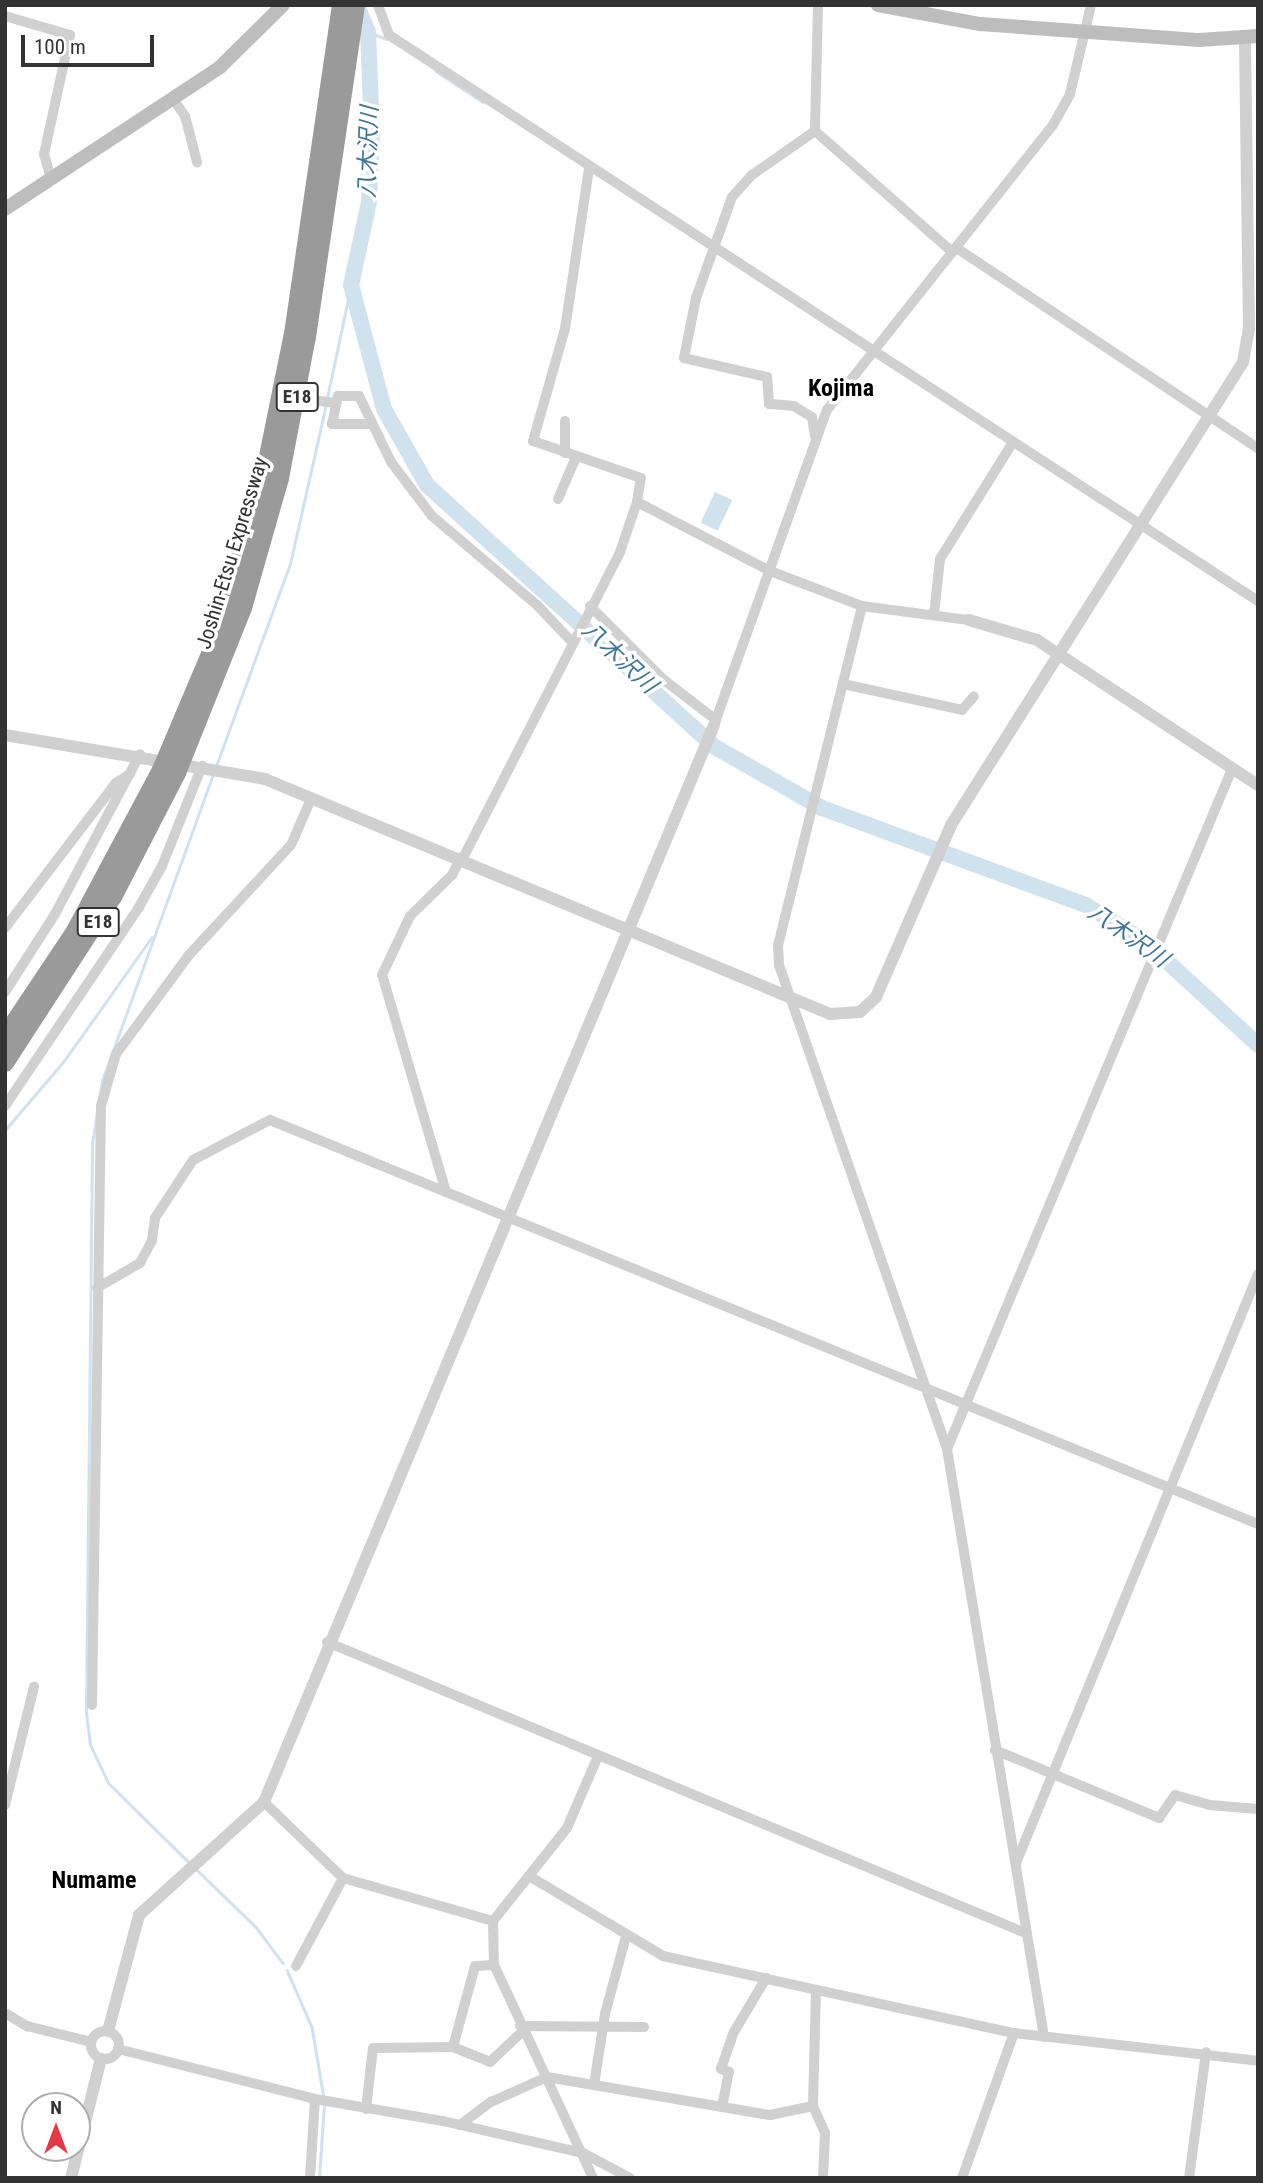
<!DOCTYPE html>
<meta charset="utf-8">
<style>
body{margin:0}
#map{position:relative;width:1263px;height:2183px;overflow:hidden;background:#fff;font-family:"Roboto Condensed","Noto Sans JP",sans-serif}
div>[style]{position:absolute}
.water>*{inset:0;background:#cfe2ee;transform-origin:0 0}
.stream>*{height:2.5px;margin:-1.25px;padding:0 1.25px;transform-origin:1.25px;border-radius:1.25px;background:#cfe2ee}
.river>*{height:16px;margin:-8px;padding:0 8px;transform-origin:8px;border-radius:8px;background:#cfe2ee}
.minor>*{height:10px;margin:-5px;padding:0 5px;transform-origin:5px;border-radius:5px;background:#d0d0d0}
.minor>.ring{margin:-5px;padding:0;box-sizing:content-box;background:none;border:10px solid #d0d0d0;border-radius:50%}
.tertiary>*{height:12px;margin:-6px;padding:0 6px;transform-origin:6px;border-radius:6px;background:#d0d0d0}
.secondary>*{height:14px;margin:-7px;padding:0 7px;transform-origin:7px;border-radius:7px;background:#bdbdbd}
.motorway>*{height:18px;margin:-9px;padding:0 9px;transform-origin:9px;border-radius:9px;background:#9a9a9a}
.motorway-bridge>*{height:18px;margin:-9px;padding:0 9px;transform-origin:9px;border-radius:9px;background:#9a9a9a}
span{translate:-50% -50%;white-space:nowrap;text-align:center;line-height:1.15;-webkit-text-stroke:7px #fff;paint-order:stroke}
.shield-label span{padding:2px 5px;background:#fff;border:2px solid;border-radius:5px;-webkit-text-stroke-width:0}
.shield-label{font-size:19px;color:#333;font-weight:700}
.street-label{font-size:21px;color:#333}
.water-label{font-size:23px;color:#3f7597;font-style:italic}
.quarter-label{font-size:24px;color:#000;font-weight:700}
.frame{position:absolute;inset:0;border:7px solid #333;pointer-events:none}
.north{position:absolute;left:21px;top:2092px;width:70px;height:70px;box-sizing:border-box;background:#fff;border:2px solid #adadad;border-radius:50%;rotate:0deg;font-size:19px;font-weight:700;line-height:28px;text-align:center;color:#333}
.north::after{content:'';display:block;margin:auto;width:24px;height:32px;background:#e63946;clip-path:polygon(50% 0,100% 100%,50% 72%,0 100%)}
.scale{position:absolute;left:21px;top:35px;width:133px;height:32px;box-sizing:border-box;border:4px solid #333;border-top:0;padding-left:9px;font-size:21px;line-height:24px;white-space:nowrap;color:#333;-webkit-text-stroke:5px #fff;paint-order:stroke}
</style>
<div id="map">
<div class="water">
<i style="left:715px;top:492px;width:19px;height:34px;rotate:25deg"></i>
</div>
<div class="stream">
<i style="left:368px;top:32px;width:20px;rotate:20deg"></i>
<i style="left:436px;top:71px;width:56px;rotate:33.4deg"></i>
<i style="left:327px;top:398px;width:116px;rotate:-78deg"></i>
<i style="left:216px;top:766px;width:215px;rotate:-69.9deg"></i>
<i style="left:290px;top:564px;width:164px;rotate:-77.3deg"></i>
<i style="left:5px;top:1130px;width:91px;rotate:-49.5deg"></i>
<i style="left:64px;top:1061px;width:151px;rotate:-54.7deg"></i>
<i style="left:190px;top:1864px;width:115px;rotate:-135.4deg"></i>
<i style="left:108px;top:1783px;width:42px;rotate:-115.3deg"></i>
<i style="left:90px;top:1745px;width:33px;rotate:-97deg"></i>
<i style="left:86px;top:1712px;width:568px;rotate:-89.39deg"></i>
<i style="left:92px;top:1144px;width:64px;rotate:-81deg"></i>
<i style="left:102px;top:1081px;width:326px;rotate:-70.1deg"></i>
<i style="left:195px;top:1868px;width:85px;rotate:44deg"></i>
<i style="left:256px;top:1927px;width:45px;rotate:53.1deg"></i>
<i style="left:287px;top:1970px;width:62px;rotate:66.3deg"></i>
<i style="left:312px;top:2027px;width:72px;rotate:80.4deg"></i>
<i style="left:319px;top:2178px;width:74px;rotate:-86.1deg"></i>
</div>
<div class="river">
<i style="left:357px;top:5px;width:29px;rotate:68deg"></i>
<i style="left:368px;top:32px;width:101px;rotate:87.7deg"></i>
<i style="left:372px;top:133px;width:69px;rotate:92.5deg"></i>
<i style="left:369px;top:202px;width:85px;rotate:102.2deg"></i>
<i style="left:351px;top:285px;width:128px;rotate:75.1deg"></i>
<i style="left:384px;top:409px;width:87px;rotate:60.5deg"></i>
<i style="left:427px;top:485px;width:389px;rotate:42.3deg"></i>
<i style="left:715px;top:747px;width:123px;rotate:29.7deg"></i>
<i style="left:822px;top:808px;width:281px;rotate:20.2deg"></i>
<i style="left:1086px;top:905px;width:70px;rotate:31.7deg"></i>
<i style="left:1146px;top:942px;width:152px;rotate:42.6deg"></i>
</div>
<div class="minor">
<i style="left:378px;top:5px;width:32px;rotate:70deg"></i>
<i style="left:389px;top:35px;width:1037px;rotate:33.08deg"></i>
<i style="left:818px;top:5px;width:126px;rotate:91.4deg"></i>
<i style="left:815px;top:131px;width:180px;rotate:41.4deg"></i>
<i style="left:950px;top:250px;width:8px;rotate:-7deg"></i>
<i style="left:958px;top:249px;width:360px;rotate:33.6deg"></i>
<i style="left:5px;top:16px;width:68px;rotate:16.3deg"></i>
<i style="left:70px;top:35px;width:122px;rotate:102.3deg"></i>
<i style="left:44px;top:154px;width:25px;rotate:74deg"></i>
<i style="left:172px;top:97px;width:23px;rotate:56deg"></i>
<i style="left:185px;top:116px;width:48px;rotate:75.4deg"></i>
<i style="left:311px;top:400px;width:25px;rotate:7deg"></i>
<i style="left:565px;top:421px;width:32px;rotate:90deg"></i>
<i style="left:372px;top:424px;width:40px;rotate:180deg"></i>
<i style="left:332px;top:424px;width:29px;rotate:-78deg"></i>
<i style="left:338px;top:396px;width:21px"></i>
<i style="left:359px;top:396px;width:73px;rotate:64.1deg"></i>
<i style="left:391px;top:462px;width:68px;rotate:52.8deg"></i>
<i style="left:432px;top:516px;width:138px;rotate:40.3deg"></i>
<i style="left:537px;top:605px;width:50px;rotate:46.6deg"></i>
<i style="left:815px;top:436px;width:19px;rotate:-99deg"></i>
<i style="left:812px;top:417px;width:21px;rotate:-149deg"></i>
<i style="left:794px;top:406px;width:25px;rotate:-175deg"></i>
<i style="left:769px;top:404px;width:27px;rotate:-94deg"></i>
<i style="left:767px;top:377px;width:85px;rotate:-167.1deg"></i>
<i style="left:684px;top:358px;width:61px;rotate:-78.7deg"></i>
<i style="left:696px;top:298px;width:107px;rotate:-70.4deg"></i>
<i style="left:732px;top:197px;width:30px;rotate:-48deg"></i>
<i style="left:752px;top:175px;width:77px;rotate:-34.9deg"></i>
<i style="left:558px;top:499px;width:46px;rotate:-66.8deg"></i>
<i style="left:637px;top:502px;width:150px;rotate:27.4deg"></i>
<i style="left:770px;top:571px;width:98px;rotate:20.8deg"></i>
<i style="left:862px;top:606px;width:108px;rotate:7.5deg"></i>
<i style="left:590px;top:606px;width:105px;rotate:45deg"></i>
<i style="left:664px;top:680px;width:66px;rotate:37.6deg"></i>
<i style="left:862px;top:606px;width:349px;rotate:103.9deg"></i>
<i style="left:778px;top:945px;width:20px;rotate:87deg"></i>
<i style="left:779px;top:965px;width:512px;rotate:70.86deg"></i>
<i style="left:947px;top:1449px;width:596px;rotate:80.63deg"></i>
<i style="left:934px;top:615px;width:56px;rotate:-83.9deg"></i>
<i style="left:940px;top:559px;width:138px;rotate:-58deg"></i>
<i style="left:843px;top:684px;width:122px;rotate:12.3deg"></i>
<i style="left:962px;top:710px;width:18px;rotate:-49deg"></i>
<i style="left:714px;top:725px;width:335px;rotate:-70.3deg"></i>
<i style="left:827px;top:410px;width:364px;rotate:-51.6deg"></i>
<i style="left:1053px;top:125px;width:35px;rotate:-61deg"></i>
<i style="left:1070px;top:94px;width:91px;rotate:-76.7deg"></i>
<i style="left:463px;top:858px;width:344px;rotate:-62.8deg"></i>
<i style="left:620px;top:552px;width:53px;rotate:-71.2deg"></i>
<i style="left:637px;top:502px;width:24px;rotate:-81deg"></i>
<i style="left:641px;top:478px;width:114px;rotate:-161.1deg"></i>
<i style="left:533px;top:441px;width:116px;rotate:-74.1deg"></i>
<i style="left:565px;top:329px;width:162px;rotate:-81.5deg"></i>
<i style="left:5px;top:928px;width:183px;rotate:-52.6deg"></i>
<i style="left:116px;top:783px;width:17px;rotate:-33deg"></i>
<i style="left:5px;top:992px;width:93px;rotate:-57.3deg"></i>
<i style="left:55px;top:914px;width:181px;rotate:-62deg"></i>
<i style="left:5px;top:1106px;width:240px;rotate:-56deg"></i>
<i style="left:139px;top:907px;width:47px;rotate:-60.7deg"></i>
<i style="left:162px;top:866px;width:108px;rotate:-68.2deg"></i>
<i style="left:446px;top:1192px;width:226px;rotate:-106.4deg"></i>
<i style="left:382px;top:975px;width:65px;rotate:-64.6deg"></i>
<i style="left:410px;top:916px;width:59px;rotate:-44.3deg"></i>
<i style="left:452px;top:875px;width:20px;rotate:-63deg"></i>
<i style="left:97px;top:1288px;width:50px;rotate:-30.2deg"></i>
<i style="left:140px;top:1263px;width:26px;rotate:-62deg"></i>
<i style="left:152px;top:1240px;width:22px;rotate:-82deg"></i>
<i style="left:155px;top:1218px;width:69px;rotate:-56.8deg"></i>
<i style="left:193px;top:1160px;width:87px;rotate:-27.5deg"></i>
<i style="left:270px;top:1120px;width:1067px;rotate:22.24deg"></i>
<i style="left:947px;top:1449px;width:737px;rotate:-67.26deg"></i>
<i style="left:327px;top:1642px;width:754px;rotate:22.62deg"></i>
<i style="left:92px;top:1705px;width:599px;rotate:-89.14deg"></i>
<i style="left:101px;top:1106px;width:54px;rotate:-73.9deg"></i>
<i style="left:116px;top:1054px;width:123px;rotate:-53.6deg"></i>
<i style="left:189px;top:955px;width:150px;rotate:-47.2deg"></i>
<i style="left:291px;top:845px;width:52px;rotate:-66.4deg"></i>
<i style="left:995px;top:1750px;width:178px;rotate:22.5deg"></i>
<i style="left:1159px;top:1818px;width:28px;rotate:-55deg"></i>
<i style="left:1175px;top:1795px;width:35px;rotate:16deg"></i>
<i style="left:1209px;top:1805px;width:49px;rotate:4.7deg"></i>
<i style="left:264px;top:1802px;width:110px;rotate:43.9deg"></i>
<i style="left:343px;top:1878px;width:156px;rotate:16deg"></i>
<i style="left:5px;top:1805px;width:122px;rotate:-76.2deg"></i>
<i style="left:1016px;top:1863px;width:637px;rotate:-67.66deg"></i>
<i style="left:529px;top:1876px;width:156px;rotate:30.8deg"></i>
<i style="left:663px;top:1956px;width:359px;rotate:12.4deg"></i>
<i style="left:1014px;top:2033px;width:246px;rotate:6.5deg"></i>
<i style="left:296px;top:1966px;width:100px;rotate:-61.9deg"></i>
<i style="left:816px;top:1990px;width:116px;rotate:91.5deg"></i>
<i style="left:813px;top:2106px;width:30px;rotate:66deg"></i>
<i style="left:825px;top:2133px;width:45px;rotate:92.5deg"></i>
<i style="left:5px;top:2013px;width:26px;rotate:31deg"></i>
<i style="left:27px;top:2026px;width:66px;rotate:14deg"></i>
<i style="left:520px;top:2026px;width:124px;rotate:0.5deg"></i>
<i class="ring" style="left:91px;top:2031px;width:18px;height:18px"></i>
<i style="left:453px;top:2047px;width:40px;rotate:22deg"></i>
<i style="left:490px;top:2062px;width:45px;rotate:-43.2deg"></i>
<i style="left:118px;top:2049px;width:203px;rotate:14.2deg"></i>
<i style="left:315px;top:2099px;width:130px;rotate:9.8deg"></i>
<i style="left:443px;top:2121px;width:144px;rotate:12.9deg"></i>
<i style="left:583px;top:2153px;width:53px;rotate:28deg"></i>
<i style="left:594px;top:2085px;width:72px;rotate:-81.2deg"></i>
<i style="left:605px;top:2014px;width:81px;rotate:-74.9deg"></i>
<i style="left:722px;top:2107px;width:36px;rotate:-79deg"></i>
<i style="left:729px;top:2072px;width:9px;rotate:-159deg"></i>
<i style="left:721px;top:2069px;width:39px;rotate:-71deg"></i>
<i style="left:734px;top:2032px;width:63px;rotate:-59.3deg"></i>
<i style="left:366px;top:2109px;width:61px;rotate:-83.5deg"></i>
<i style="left:373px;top:2048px;width:80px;rotate:-0.7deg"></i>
<i style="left:453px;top:2047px;width:84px;rotate:-74.8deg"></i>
<i style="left:475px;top:1966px;width:19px;rotate:-3deg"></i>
<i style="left:460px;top:2125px;width:39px;rotate:-37deg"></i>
<i style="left:491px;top:2102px;width:61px;rotate:-24.1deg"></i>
<i style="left:547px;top:2077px;width:226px;rotate:9.7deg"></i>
<i style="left:770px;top:2115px;width:44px;rotate:-11.8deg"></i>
<i style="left:310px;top:2178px;width:79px;rotate:-86.4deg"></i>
<i style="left:593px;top:2178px;width:235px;rotate:-114.9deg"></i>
<i style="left:494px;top:1965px;width:44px;rotate:-91.3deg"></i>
<i style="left:493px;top:1921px;width:119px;rotate:-51.5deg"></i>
<i style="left:567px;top:1828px;width:78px;rotate:-66.7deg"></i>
<i style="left:962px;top:2178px;width:154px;rotate:-70.3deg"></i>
<i style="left:1189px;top:2178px;width:127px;rotate:-82.3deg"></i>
</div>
<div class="tertiary">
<i style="left:969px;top:620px;width:71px;rotate:16.4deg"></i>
<i style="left:1037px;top:640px;width:264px;rotate:33.3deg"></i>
<i style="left:5px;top:735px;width:264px;rotate:9.6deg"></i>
<i style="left:265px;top:779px;width:612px;rotate:22.58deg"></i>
<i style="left:830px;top:1014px;width:30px;rotate:-4deg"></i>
<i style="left:860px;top:1012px;width:22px;rotate:-43deg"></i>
<i style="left:876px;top:997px;width:188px;rotate:-66.4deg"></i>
<i style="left:951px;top:825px;width:547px;rotate:-57.76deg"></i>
<i style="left:1243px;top:362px;width:34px;rotate:-80deg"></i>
<i style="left:1249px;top:329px;width:291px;rotate:-90.8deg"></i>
<i style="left:108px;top:2031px;width:120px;rotate:-75deg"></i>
<i style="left:139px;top:1915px;width:169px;rotate:-42.1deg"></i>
<i style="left:264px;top:1802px;width:1167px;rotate:-67.32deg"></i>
<i style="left:71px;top:2178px;width:123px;rotate:-75.9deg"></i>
</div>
<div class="secondary">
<i style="left:878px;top:5px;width:104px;rotate:10.6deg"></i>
<i style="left:980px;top:24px;width:220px;rotate:4.2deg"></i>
<i style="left:1199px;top:40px;width:59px;rotate:-3.9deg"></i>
<i style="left:5px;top:209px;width:258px;rotate:-33.4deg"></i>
<i style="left:220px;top:67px;width:88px;rotate:-44.5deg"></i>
</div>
<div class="motorway">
<i style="left:5px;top:1036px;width:126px;rotate:-56.3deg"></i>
<i style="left:75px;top:931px;width:183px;rotate:-61.9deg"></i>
<i style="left:5px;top:1063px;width:198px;rotate:-57deg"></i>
<i style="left:113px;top:897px;width:140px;rotate:-62.7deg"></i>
</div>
<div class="motorway-bridge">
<i style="left:161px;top:770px;width:134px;rotate:-67.1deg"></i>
<i style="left:213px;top:647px;width:178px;rotate:-73.4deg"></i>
<i style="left:264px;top:476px;width:145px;rotate:-78.5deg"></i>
<i style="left:293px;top:334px;width:332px;rotate:-81.7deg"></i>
<i style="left:177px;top:773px;width:178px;rotate:-68.2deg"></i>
<i style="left:243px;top:608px;width:135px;rotate:-74.1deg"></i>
<i style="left:280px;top:478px;width:144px;rotate:-79.2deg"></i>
<i style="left:307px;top:337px;width:336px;rotate:-81.6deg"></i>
</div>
<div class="shield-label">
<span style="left:297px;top:397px">E18</span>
<span style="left:98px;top:922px">E18</span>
</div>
<div class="street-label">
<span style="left:232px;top:553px;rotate:-73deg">Joshin-Etsu Expressway</span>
</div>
<div class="water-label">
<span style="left:369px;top:152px;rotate:-88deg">八木沢川</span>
<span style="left:619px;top:658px;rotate:43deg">八木沢川</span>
<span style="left:1128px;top:936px;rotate:35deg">八木沢川</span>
</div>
<div class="quarter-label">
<span style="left:841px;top:389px">Kojima</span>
<span style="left:94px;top:1881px">Numame</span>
</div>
<div class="frame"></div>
<div class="north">N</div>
<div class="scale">100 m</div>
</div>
